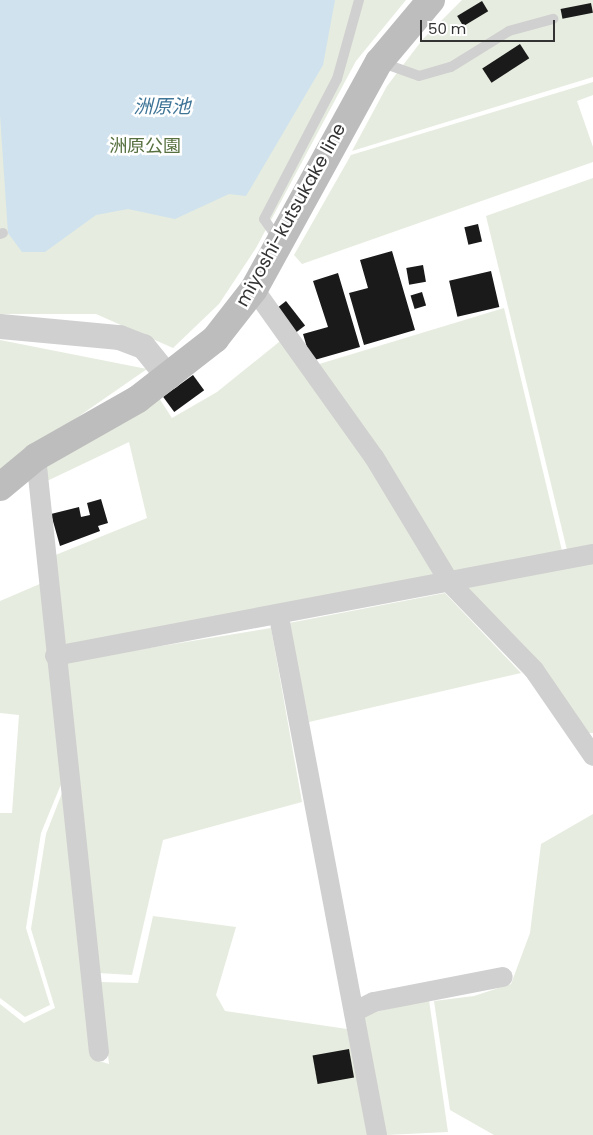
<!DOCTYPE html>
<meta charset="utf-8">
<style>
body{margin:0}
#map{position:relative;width:593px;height:1135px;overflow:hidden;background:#fff;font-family:Poppins,"Noto Sans JP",sans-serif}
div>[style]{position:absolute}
.green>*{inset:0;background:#e6ecdf}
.water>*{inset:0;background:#cfe2ee}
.building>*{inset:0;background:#1a1a1a;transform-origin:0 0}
.service>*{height:10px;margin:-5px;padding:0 5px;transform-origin:5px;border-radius:5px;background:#d0d0d0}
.minor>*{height:20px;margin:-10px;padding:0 10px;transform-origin:10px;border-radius:10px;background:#d0d0d0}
.tertiary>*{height:25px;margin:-12.5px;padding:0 12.5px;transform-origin:12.5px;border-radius:12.5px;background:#d0d0d0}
.secondary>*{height:28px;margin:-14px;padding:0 14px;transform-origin:14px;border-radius:14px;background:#bdbdbd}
span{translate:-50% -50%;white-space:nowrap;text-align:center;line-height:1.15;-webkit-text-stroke:5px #fff;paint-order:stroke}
.park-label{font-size:18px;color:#56703f}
.street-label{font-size:18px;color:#333}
.water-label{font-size:19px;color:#3f7597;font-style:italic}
.scale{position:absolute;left:420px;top:20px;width:135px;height:22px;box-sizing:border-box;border:2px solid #333;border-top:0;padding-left:6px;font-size:15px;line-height:18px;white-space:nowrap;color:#333;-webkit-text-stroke:4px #fff;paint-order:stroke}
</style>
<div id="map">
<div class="green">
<i style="clip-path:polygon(0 0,406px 0,356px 61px,256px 248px,219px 304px,173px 348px,96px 314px,0 314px)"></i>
<i style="clip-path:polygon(462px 0,593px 0,593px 77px,352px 151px,387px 86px,423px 39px)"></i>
<i style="clip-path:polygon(593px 82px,593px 95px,577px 101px,593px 147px,593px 162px,302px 264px,294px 255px,351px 155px)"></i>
<i style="clip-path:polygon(593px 178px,593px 545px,567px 550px,486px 216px)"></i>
<i style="clip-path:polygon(504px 308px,562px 551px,451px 576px,316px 365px)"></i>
<i style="clip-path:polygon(284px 338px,367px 459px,435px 576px,61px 649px,53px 556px,147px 518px,129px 442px,47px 481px,45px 463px,159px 398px,172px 418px,217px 392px)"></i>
<i style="clip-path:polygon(0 340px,147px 369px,0 471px)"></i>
<i style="clip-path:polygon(593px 560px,593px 733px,579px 733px,459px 586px)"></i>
<i style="clip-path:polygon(42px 583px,62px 782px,41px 833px,26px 928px,50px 1005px,25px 1017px,0 998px,0 813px,12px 813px,19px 715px,0 713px,0 601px)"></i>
<i style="clip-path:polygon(445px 593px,521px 673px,309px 722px,289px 623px)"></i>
<i style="clip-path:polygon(271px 628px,302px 802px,163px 840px,132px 975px,98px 973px,64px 662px)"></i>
<i style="clip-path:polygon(64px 788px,92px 1059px,109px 1064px,100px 982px,138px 983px,153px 916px,236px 927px,216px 995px,225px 1011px,347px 1029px,368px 1135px,0 1135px,0 1004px,24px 1023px,55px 1008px,31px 929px,46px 834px)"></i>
<i style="clip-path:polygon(593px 814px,593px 1135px,494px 1135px,450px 1110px,434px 1001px,474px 996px,511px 984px,530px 933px,541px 844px)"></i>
<i style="clip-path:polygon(429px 1000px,448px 1132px,386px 1135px,362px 1015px)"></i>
</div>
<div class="water">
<i style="clip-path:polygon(0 0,335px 0,323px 65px,246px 196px,229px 194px,175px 219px,128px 209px,96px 215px,45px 252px,22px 252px,8px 233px,0 115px)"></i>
</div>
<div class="building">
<i style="left:482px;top:1px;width:12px;height:29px;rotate:59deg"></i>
<i style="left:591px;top:3px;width:10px;height:31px;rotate:79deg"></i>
<i style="left:520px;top:44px;width:17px;height:45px;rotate:57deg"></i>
<i style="left:478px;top:224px;width:18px;height:14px;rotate:77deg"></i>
<i style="clip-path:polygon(392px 251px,415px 330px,364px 345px,349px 293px,368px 288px,360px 260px)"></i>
<i style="left:423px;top:265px;width:17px;height:17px;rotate:80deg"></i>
<i style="left:491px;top:271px;width:37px;height:43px;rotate:77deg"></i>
<i style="clip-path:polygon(338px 273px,360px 347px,311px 361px,303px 334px,328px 327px,313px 281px)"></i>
<i style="left:422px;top:292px;width:14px;height:12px;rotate:73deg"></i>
<i style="left:286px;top:301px;width:31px;height:12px;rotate:52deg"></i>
<i style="left:193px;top:375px;width:19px;height:37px;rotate:54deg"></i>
<i style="clip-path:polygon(101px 499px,108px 523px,98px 526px,100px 531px,60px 546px,51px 514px,79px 507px,81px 517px,90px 515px,87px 503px)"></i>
<i style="left:349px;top:1049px;width:29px;height:37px;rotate:80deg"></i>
</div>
<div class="service">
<i style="left:380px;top:62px;width:41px;rotate:19.7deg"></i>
<i style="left:419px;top:76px;width:33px;rotate:-16deg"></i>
<i style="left:451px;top:67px;width:68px;rotate:-31.8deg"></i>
<i style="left:509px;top:31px;width:46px;rotate:-15.3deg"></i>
<i style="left:0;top:234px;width:3px;rotate:-18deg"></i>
<i style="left:278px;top:239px;width:24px;rotate:-125deg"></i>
<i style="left:264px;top:219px;width:158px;rotate:-62.5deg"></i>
<i style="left:337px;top:79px;width:82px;rotate:-74.4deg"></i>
</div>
<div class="minor">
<i style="left:254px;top:289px;width:206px;rotate:54.5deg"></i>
<i style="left:374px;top:457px;width:147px;rotate:58.9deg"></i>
<i style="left:450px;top:583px;width:121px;rotate:46deg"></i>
<i style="left:534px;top:670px;width:104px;rotate:55.5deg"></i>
<i style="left:36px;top:457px;width:598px;rotate:83.96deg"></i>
<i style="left:279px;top:617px;width:527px;rotate:79.29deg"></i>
<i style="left:55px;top:656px;width:548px;rotate:-10.74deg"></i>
<i style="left:354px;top:1012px;width:22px;rotate:-27deg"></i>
<i style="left:374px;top:1002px;width:131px;rotate:-11deg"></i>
</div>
<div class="tertiary">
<i style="left:0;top:326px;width:120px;rotate:5.3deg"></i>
<i style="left:119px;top:337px;width:26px;rotate:21deg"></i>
<i style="left:143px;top:346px;width:40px;rotate:51deg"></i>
</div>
<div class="secondary">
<i style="left:0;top:487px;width:47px;rotate:-39.8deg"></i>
<i style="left:36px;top:457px;width:117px;rotate:-29.6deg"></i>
<i style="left:138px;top:399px;width:98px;rotate:-37.9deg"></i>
<i style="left:215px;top:339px;width:63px;rotate:-52deg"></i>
<i style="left:254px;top:289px;width:259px;rotate:-61.2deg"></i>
<i style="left:379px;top:62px;width:81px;rotate:-50deg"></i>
</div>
<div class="park-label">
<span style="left:145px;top:146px">洲原公園</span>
</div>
<div class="street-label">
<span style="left:291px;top:215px;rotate:-61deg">miyoshi-kutsukake line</span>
</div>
<div class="water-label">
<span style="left:162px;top:107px">洲原池</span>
</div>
<div class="scale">50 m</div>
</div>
